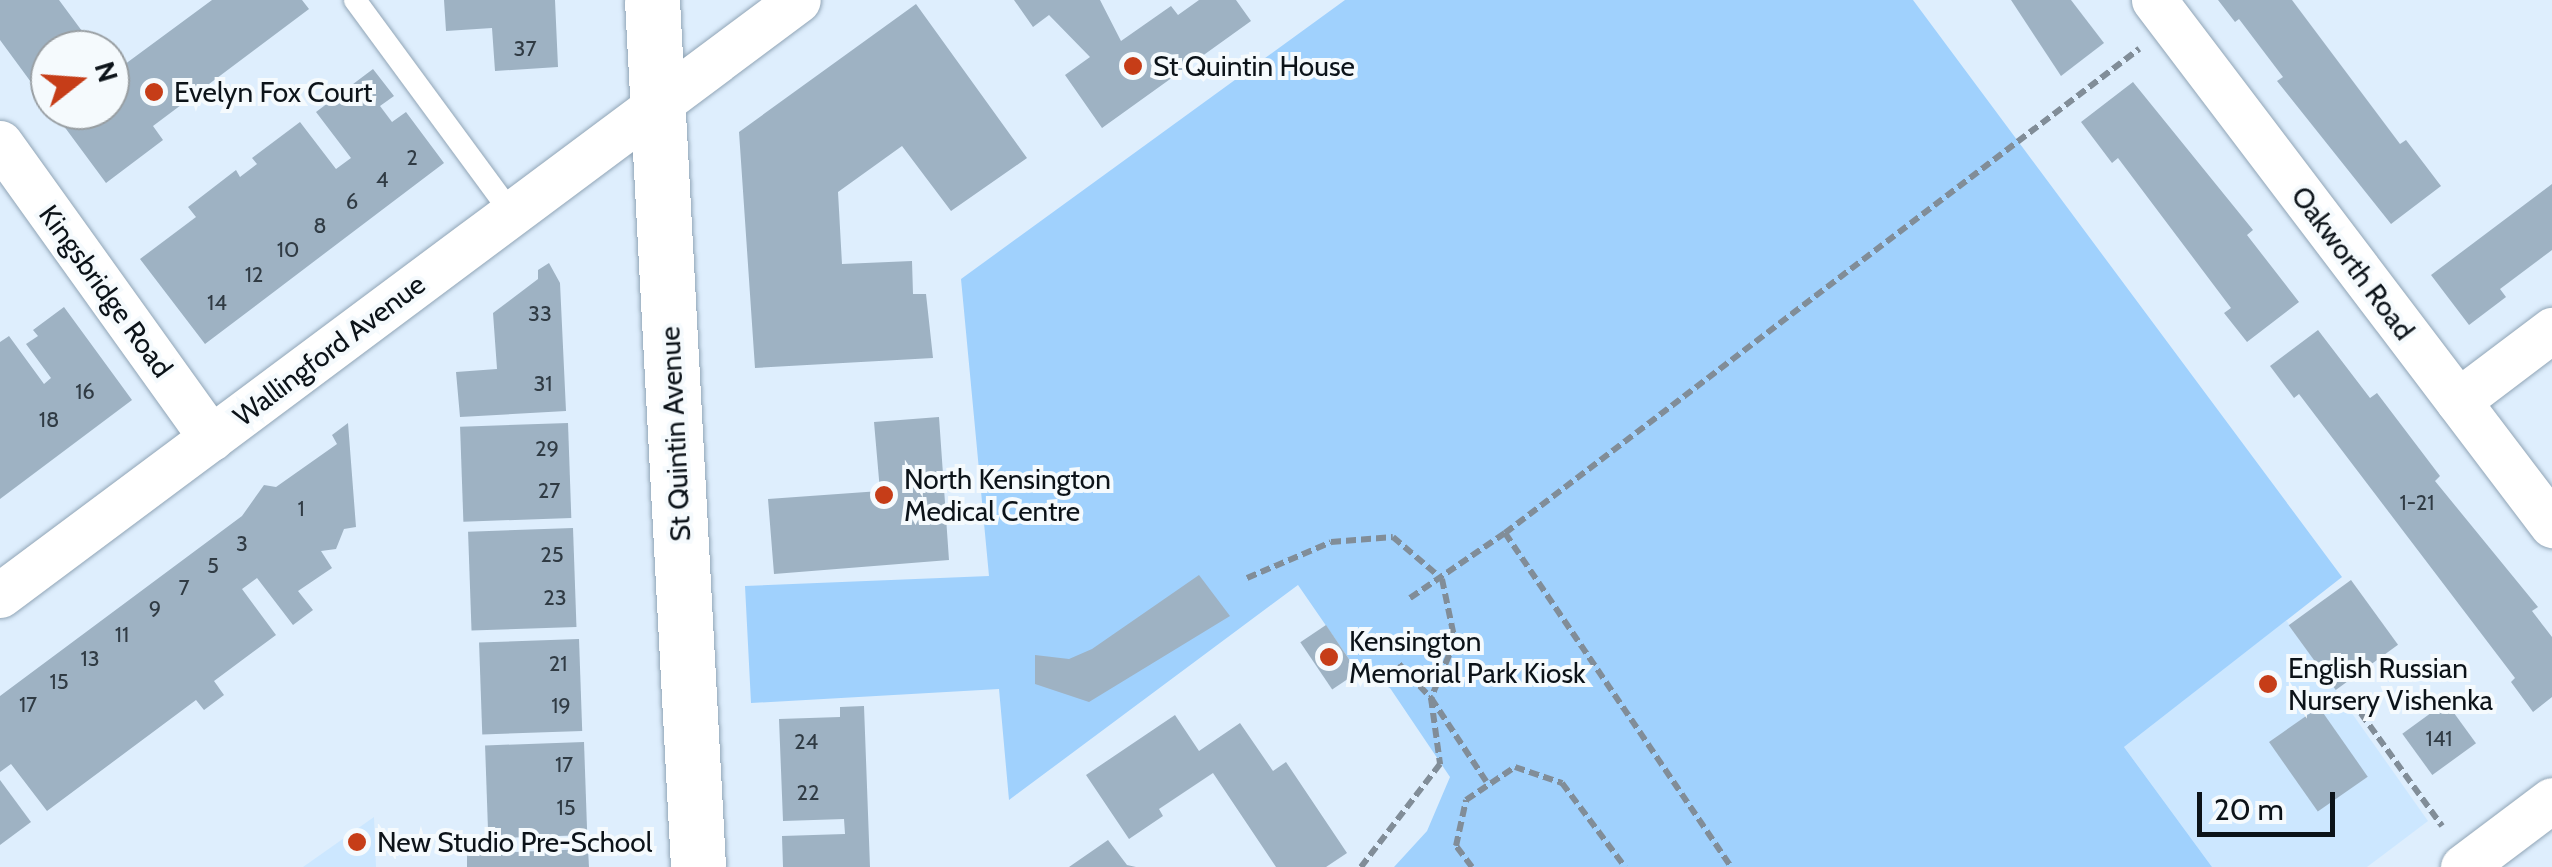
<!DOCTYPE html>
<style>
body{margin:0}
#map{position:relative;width:2552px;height:867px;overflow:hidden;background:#deeefd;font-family:Cabin,sans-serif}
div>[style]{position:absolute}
.built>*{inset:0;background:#cce7ff}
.green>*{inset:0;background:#a0d1fd}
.building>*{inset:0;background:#9eb2c3;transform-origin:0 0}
.path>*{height:6px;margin-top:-3px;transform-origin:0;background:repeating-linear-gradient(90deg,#818d98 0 10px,transparent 0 15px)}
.roads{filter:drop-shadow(0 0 2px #91a5b6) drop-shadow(0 0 2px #91a5b6)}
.lane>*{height:22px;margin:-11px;padding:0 11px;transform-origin:11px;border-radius:11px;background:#fff}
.street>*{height:45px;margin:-22.5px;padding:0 22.5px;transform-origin:22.5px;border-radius:22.5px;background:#fff}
.secondary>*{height:55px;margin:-27.5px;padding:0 27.5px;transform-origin:27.5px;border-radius:27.5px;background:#fff}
.dots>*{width:28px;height:28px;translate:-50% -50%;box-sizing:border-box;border:5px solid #f5fafd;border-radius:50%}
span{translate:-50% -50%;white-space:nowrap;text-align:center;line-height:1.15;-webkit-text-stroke:8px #f5fafd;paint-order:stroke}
.number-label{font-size:22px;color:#303b44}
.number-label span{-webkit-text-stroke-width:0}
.poi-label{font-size:28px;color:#0c1319}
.left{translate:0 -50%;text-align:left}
.street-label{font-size:28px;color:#0c1319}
.north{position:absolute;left:30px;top:30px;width:100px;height:100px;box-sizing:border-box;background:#f5fafd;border:2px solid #989ea2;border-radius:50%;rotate:73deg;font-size:28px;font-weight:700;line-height:40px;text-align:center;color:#0c1319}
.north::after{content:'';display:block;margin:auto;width:35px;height:45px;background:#c63d18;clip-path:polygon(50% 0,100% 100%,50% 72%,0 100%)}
.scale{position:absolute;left:2197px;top:792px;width:138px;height:45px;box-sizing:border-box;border:5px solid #0c1319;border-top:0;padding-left:12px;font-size:30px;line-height:35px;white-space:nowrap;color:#0c1319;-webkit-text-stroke:8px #f5fafd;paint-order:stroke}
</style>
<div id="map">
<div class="built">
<i style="clip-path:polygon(2286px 620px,2428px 821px,2367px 867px,2212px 867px,2124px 747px)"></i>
<i style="clip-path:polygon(374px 817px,376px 867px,303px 867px)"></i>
</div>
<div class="green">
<i style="clip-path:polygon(1345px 0,1913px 0,2342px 577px,2124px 747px,2212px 867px,1394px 867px,1427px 831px,1450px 777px,1390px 688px,1358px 672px,1298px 585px,1009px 800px,999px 689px,751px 703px,745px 586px,989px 576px,961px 279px)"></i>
</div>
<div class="building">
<i style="clip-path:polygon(0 0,59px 0,96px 50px,50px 50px,50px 108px,0 40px)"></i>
<i style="clip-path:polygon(212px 0,302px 0,309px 9px,153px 126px,163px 140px,106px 183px,52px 110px,110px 110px,110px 69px,113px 73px)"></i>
<i style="clip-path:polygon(444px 0,555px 0,558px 67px,495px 71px,492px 28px,446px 31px)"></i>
<i style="clip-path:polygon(1014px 0,1100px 0,1121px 41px,1171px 6px,1178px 15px,1199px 0,1236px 0,1251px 21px,1102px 128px,1065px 75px,1090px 57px,1049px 15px,1033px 27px)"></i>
<i style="clip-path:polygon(2011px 0,2071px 0,2104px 43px,2061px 76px)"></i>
<i style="clip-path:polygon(2218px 0,2292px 0,2400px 144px,2406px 140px,2441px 186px,2391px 224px,2277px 81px,2283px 77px,2239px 19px,2235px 22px)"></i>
<i style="clip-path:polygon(916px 4px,1027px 158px,951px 211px,902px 146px,838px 192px,842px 264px,912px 261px,913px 294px,926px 294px,933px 358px,755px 368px,739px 132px)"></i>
<i style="clip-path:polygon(373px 69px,394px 96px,380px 106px,392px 122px,406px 112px,444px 163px,205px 344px,140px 259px,196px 217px,188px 207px,236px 170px,240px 177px,257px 164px,252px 158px,300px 122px,336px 169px,351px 158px,316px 112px)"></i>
<i style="clip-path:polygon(2133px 82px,2253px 230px,2247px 235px,2299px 302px,2247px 342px,2224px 313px,2231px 308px,2118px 158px,2112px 163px,2081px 122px)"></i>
<i style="clip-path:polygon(2552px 184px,2552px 250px,2500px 289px,2506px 297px,2469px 325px,2431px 275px)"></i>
<i style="clip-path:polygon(549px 263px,560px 283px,566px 411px,460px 417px,456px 372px,497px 369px,493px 313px,538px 279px,538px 270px)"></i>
<i style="clip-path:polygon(64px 307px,132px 400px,0 499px,0 342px,9px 336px,44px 384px,51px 378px,26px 344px,38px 336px,33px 330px)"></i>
<i style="clip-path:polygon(2318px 330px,2370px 398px,2377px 393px,2440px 476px,2435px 481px,2538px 607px,2532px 611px,2552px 637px,2552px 697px,2533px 712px,2511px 682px,2515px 678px,2299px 394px,2294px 398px,2270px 366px)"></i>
<i style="clip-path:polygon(939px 417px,949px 560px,774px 574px,768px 499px,880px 491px,874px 422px)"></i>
<i style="clip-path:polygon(348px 423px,356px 527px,344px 529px,336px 549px,321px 551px,332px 568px,298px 591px,313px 610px,293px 625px,257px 578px,242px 589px,276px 635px,214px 681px,224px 695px,204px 710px,196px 700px,47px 811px,11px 764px,0 772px,0 696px,242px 516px,264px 485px,276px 487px,337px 444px,332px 435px)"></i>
<i style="left:568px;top:423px;width:95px;height:108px;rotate:88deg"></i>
<i style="left:573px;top:528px;width:99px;height:105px;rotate:88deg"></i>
<i style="clip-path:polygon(1199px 575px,1230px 616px,1089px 702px,1035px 684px,1035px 655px,1069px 659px,1092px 649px)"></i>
<i style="left:2351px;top:580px;width:80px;height:77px;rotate:54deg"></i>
<i style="left:1326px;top:625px;width:57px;height:31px;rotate:56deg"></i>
<i style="left:579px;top:639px;width:92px;height:100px;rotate:88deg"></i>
<i style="left:2446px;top:702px;width:51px;height:54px;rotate:54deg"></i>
<i style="clip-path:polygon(864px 706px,870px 867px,783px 867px,782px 836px,845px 834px,844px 819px,783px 821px,779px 719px,840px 717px,840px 707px)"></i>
<i style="left:2319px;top:707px;width:85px;height:61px;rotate:55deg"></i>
<i style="clip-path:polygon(1175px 715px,1199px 751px,1240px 723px,1273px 771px,1286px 762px,1347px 853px,1326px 867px,1276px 867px,1213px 773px,1159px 809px,1163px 816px,1129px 839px,1086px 775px)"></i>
<i style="left:584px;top:742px;width:93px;height:99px;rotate:88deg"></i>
<i style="clip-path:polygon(0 780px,31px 822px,0 845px)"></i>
<i style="clip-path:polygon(1108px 840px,1127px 865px,1136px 867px,1069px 867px)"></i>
<i style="clip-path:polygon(588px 849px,589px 867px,467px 867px,467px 854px)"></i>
</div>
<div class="path">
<i style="left:1505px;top:533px;width:403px;rotate:55.9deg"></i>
<i style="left:1247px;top:578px;width:91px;rotate:-23.2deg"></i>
<i style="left:1331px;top:542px;width:62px;rotate:-4.6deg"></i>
<i style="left:1393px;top:537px;width:65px;rotate:40.6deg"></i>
<i style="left:1442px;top:579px;width:63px;rotate:78.2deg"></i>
<i style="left:1455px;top:641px;width:62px;rotate:112.8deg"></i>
<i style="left:1431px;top:698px;width:67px;rotate:82.2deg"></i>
<i style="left:1440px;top:764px;width:130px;rotate:127.5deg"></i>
<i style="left:1410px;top:598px;width:115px;rotate:-34.4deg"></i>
<i style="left:1505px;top:533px;width:798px;rotate:-37.36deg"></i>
<i style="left:1399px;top:664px;width:47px;rotate:46.7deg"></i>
<i style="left:1431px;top:698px;width:100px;rotate:56.5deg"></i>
<i style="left:2352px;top:701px;width:154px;rotate:54.2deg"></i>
<i style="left:1472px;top:867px;width:26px;rotate:-127deg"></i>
<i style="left:1456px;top:846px;width:47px;rotate:-77.7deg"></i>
<i style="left:1466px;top:800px;width:59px;rotate:-34deg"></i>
<i style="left:1515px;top:767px;width:50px;rotate:18.8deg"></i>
<i style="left:1562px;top:783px;width:105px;rotate:53.1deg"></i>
</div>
<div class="roads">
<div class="lane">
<i style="left:355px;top:0;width:265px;rotate:53.7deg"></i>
</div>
<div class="street">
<i style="left:2154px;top:0;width:659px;rotate:52.83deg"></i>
<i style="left:0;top:143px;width:363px;rotate:54.4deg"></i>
<i style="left:2458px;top:401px;width:118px;rotate:-37.1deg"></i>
<i style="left:0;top:595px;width:995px;rotate:-36.71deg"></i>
<i style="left:2463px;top:867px;width:111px;rotate:-37deg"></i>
</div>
<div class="secondary">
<i style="left:652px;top:0;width:868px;rotate:86.96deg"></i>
</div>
</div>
<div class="dots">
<i style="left:1133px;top:66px;background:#c63d18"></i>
<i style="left:154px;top:92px;background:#c63d18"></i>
<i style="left:884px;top:495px;background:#c63d18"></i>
<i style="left:1329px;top:657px;background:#c63d18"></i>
<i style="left:2268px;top:684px;background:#c63d18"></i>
<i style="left:357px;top:842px;background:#c63d18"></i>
</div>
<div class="number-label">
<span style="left:525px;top:49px">37</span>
<span style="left:412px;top:158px">2</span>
<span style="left:382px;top:180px">4</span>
<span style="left:352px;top:202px">6</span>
<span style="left:320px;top:226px">8</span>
<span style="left:288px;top:250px">10</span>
<span style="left:254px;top:275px">12</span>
<span style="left:217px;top:303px">14</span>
<span style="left:540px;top:314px">33</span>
<span style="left:543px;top:384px">31</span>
<span style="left:85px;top:392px">16</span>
<span style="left:49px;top:420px">18</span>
<span style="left:547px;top:449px">29</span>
<span style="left:549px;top:491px">27</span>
<span style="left:2417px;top:503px">1-21</span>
<span style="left:301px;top:509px">1</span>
<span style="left:242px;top:544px">3</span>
<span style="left:552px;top:555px">25</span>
<span style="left:213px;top:566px">5</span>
<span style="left:184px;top:588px">7</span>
<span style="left:555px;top:598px">23</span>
<span style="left:155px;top:609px">9</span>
<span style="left:122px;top:635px">11</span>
<span style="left:90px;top:659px">13</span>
<span style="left:558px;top:664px">21</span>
<span style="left:59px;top:682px">15</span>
<span style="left:28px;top:705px">17</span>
<span style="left:561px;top:706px">19</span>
<span style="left:2439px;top:739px">141</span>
<span style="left:806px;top:742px">24</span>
<span style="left:564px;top:765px">17</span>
<span style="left:808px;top:793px">22</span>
<span style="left:566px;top:808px">15</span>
</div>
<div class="poi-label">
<span class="left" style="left:1153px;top:66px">St Quintin House</span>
<span class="left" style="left:174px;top:92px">Evelyn Fox Court</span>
<span class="left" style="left:904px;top:495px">North Kensington<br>Medical Centre</span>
<span class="left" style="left:1349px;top:657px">Kensington<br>Memorial Park Kiosk</span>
<span class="left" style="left:2288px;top:684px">English Russian<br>Nursery Vishenka</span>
<span class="left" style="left:377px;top:842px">New Studio Pre-School</span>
</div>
<div class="street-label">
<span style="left:2353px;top:263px;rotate:53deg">Oakworth Road</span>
<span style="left:106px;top:291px;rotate:54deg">Kingsbridge Road</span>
<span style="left:329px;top:350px;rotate:-37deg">Wallingford Avenue</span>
<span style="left:675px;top:434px;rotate:-93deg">St Quintin Avenue</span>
</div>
<div class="north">N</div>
<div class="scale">20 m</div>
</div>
